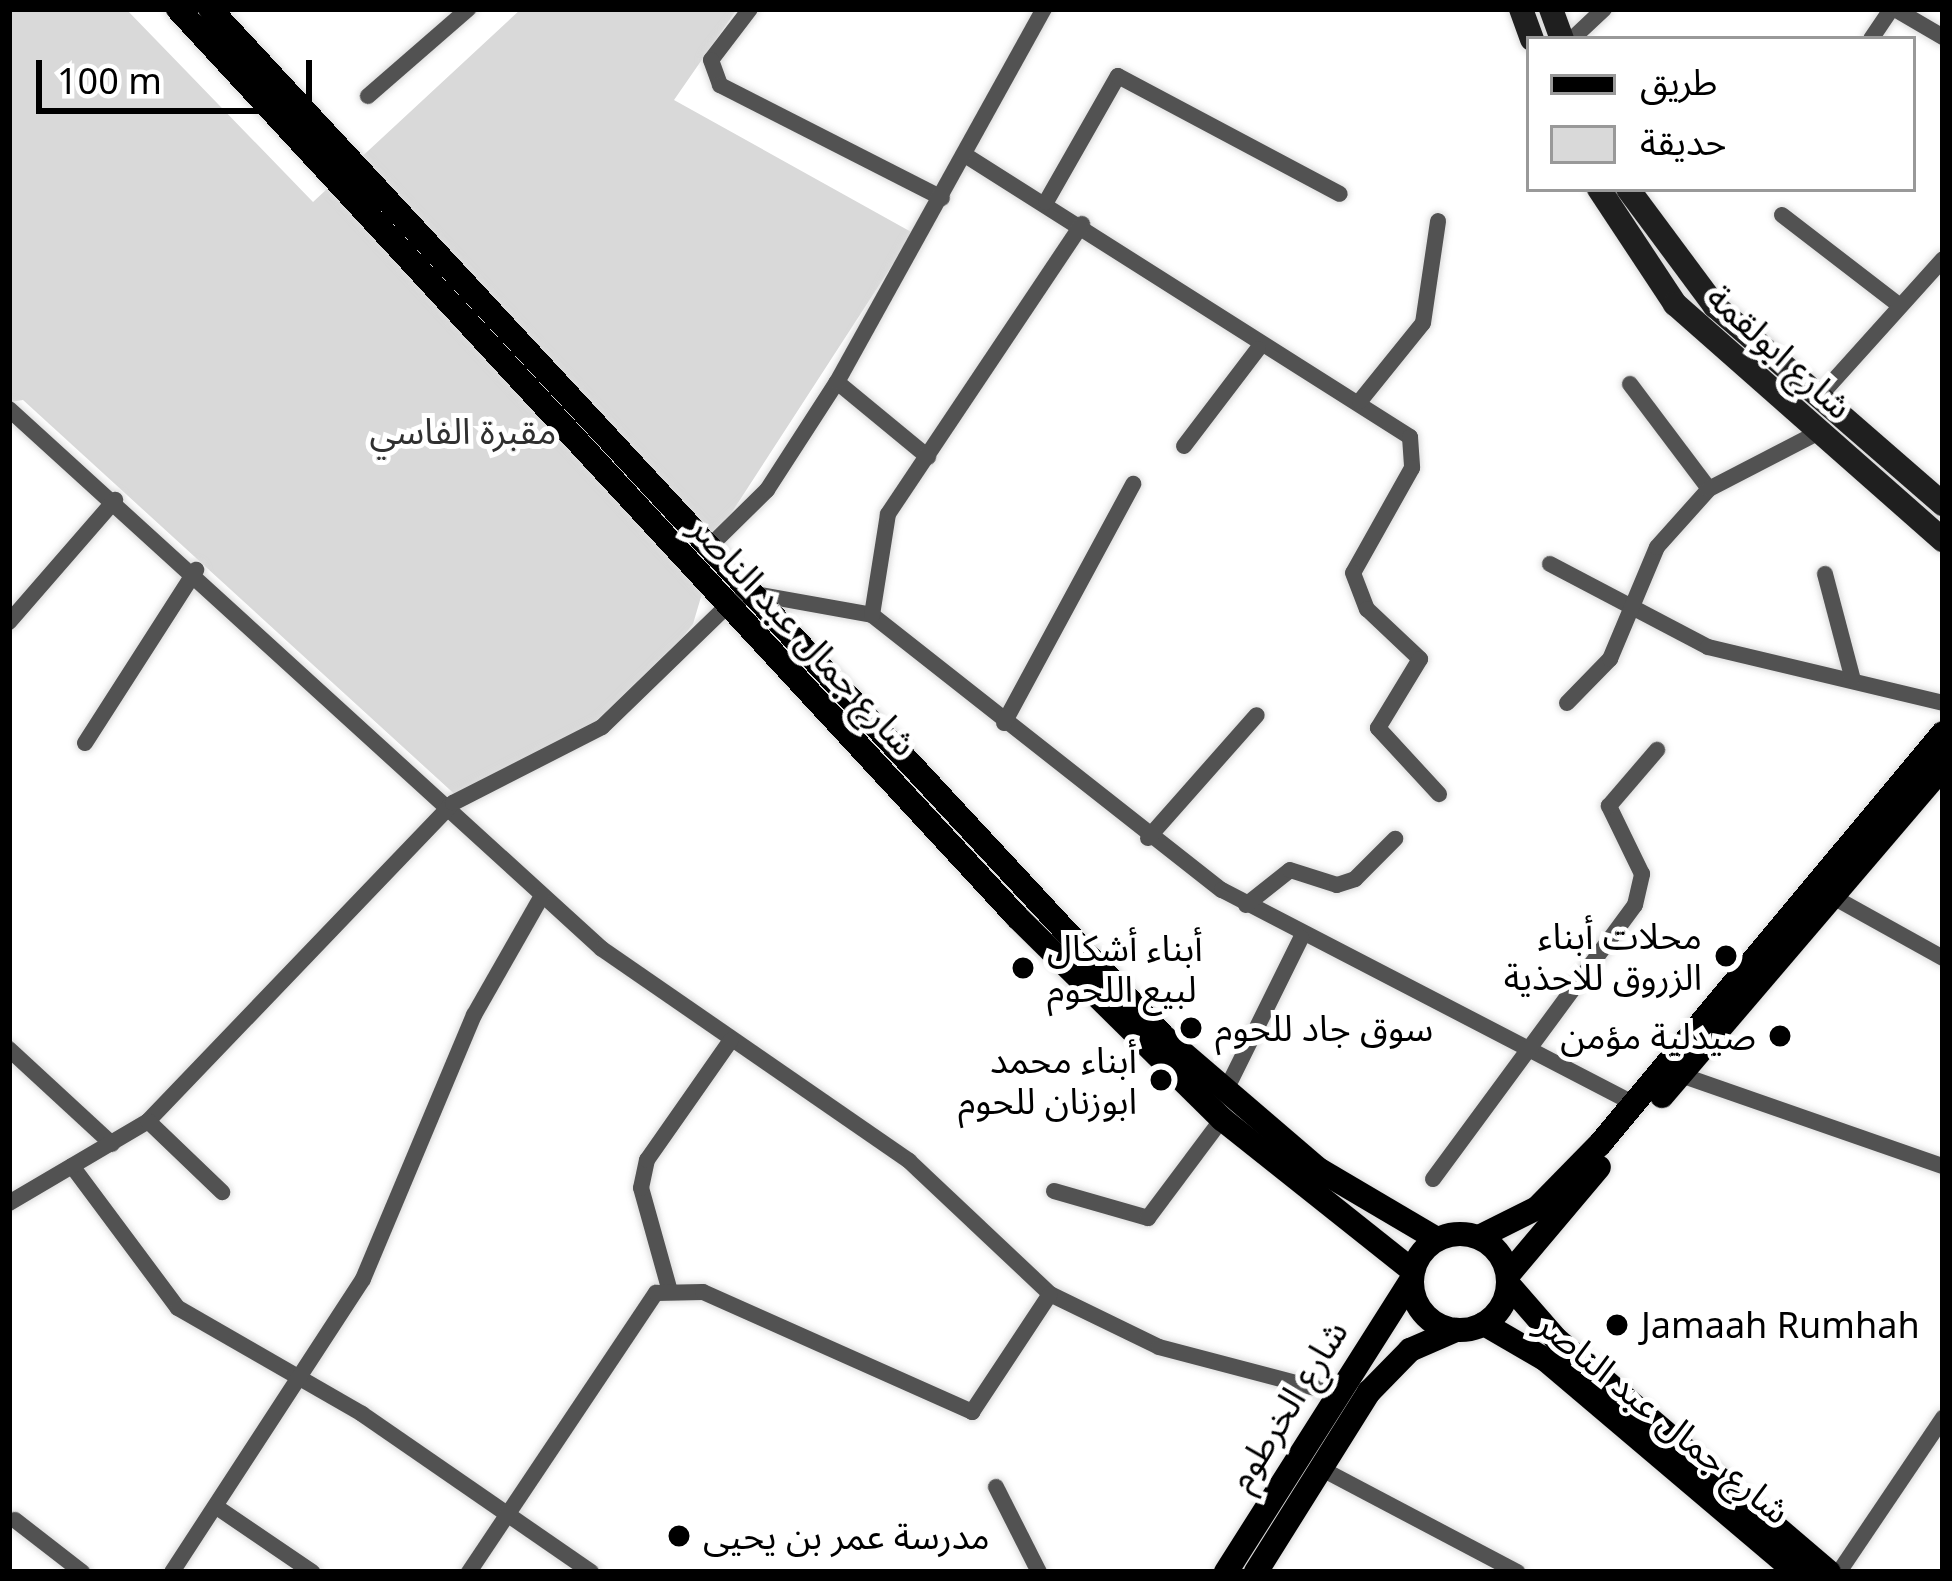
<!DOCTYPE html>
<meta charset="utf-8">
<style>
body{margin:0}
#map{position:relative;width:1952px;height:1581px;overflow:hidden;background:#fff;font-family:"Noto Sans","Noto Sans Arabic",sans-serif}
div>[style]{position:absolute}
.green>*{inset:0;background:#d9d9d9}
.roads{filter:drop-shadow(0 0 3px #dbdbdb) drop-shadow(0 0 3px #dbdbdb)}
.street>*{height:16px;margin:-8px;padding:0 8px;transform-origin:8px;border-radius:8px;background:#525252}
.secondary>*{height:24px;margin:-12px;padding:0 12px;transform-origin:12px;border-radius:12px;background:#1f1f1f}
.primary>*{height:24px;margin:-12px;padding:0 12px;transform-origin:12px;border-radius:12px;background:#000}
.primary>.ring{margin:-12px;padding:0;box-sizing:content-box;background:none;border:24px solid #000;border-radius:50%}
.dots>*{width:33px;height:33px;translate:-50% -50%;box-sizing:border-box;border:6px solid #fff;border-radius:50%}
span{translate:-50% -50%;white-space:nowrap;text-align:center;line-height:1.15;-webkit-text-stroke:10px #fff;paint-order:stroke}
.street-label{font-size:36px;color:#000}
.park-label{font-size:36px;color:#303030}
.poi-label{font-size:36px;color:#000}
.right{translate:-100% -50%;text-align:right}
.left{translate:0 -50%;text-align:left}
.frame{position:absolute;inset:0;border:12px solid #000;pointer-events:none}
.legend{position:absolute;left:1526px;top:36px;width:390px;height:156px;box-sizing:border-box;background:#fff;border:3px solid #999;margin:0;padding:15px 21px;list-style:none;font-size:36px;color:#000}
.legend li{display:flex;align-items:center;gap:24px;height:60px}
.legend b{width:60px;border:3px solid #999}
.scale{position:absolute;left:36px;top:60px;width:276px;height:54px;box-sizing:border-box;border:6px solid #000;border-top:0;padding-left:15px;font-size:36px;line-height:42px;white-space:nowrap;color:#000;-webkit-text-stroke:9px #fff;paint-order:stroke}
</style>
<div id="map">
<div class="green">
<i style="clip-path:polygon(9px 9px,126px 9px,313px 202px,521px 9px,737px 9px,674px 100px,913px 233px,721px 529px,693px 624px,607px 733px,461px 800px,23px 400px,9px 402px)"></i>
</div>
<div class="roads">
<div class="street">
<i style="left:750px;top:9px;width:64px;rotate:127.4deg"></i>
<i style="left:711px;top:60px;width:27px;rotate:70deg"></i>
<i style="left:720px;top:85px;width:249px;rotate:27deg"></i>
<i style="left:1895px;top:9px;width:56px;rotate:30.3deg"></i>
<i style="left:1572px;top:39px;width:44px;rotate:-43.2deg"></i>
<i style="left:1871px;top:39px;width:36px;rotate:-56deg"></i>
<i style="left:368px;top:96px;width:133px;rotate:-41deg"></i>
<i style="left:965px;top:155px;width:527px;rotate:32.36deg"></i>
<i style="left:1410px;top:437px;width:31px;rotate:86deg"></i>
<i style="left:1412px;top:468px;width:120px;rotate:119.3deg"></i>
<i style="left:1353px;top:573px;width:39px;rotate:69deg"></i>
<i style="left:1367px;top:609px;width:73px;rotate:43.3deg"></i>
<i style="left:1420px;top:659px;width:81px;rotate:121.3deg"></i>
<i style="left:1378px;top:728px;width:90px;rotate:47.3deg"></i>
<i style="left:1046px;top:202px;width:145px;rotate:-60.3deg"></i>
<i style="left:1118px;top:76px;width:251px;rotate:28deg"></i>
<i style="left:1782px;top:215px;width:143px;rotate:37.6deg"></i>
<i style="left:837px;top:382px;width:118px;rotate:39.5deg"></i>
<i style="left:1630px;top:384px;width:131px;rotate:53deg"></i>
<i style="left:1817px;top:399px;width:188px;rotate:-48deg"></i>
<i style="left:1360px;top:401px;width:100px;rotate:-51.1deg"></i>
<i style="left:1423px;top:323px;width:103px;rotate:-81.6deg"></i>
<i style="left:9px;top:409px;width:802px;rotate:42.32deg"></i>
<i style="left:602px;top:949px;width:373px;rotate:34.6deg"></i>
<i style="left:909px;top:1161px;width:194px;rotate:43.3deg"></i>
<i style="left:1050px;top:1294px;width:121px;rotate:25.9deg"></i>
<i style="left:1159px;top:1347px;width:181px;rotate:14.7deg"></i>
<i style="left:1184px;top:446px;width:122px;rotate:-52.7deg"></i>
<i style="left:708px;top:548px;width:83px;rotate:-44.5deg"></i>
<i style="left:767px;top:490px;width:129px;rotate:-57.1deg"></i>
<i style="left:837px;top:382px;width:427px;rotate:-61deg"></i>
<i style="left:1550px;top:564px;width:178px;rotate:27.7deg"></i>
<i style="left:1708px;top:647px;width:242px;rotate:13.4deg"></i>
<i style="left:1825px;top:574px;width:106px;rotate:75.2deg"></i>
<i style="left:872px;top:615px;width:445px;rotate:38.2deg"></i>
<i style="left:1222px;top:890px;width:464px;rotate:27.4deg"></i>
<i style="left:9px;top:622px;width:162px;rotate:-49deg"></i>
<i style="left:1567px;top:703px;width:62px;rotate:-45.7deg"></i>
<i style="left:1610px;top:659px;width:121px;rotate:-67.2deg"></i>
<i style="left:1657px;top:547px;width:78px;rotate:-48.1deg"></i>
<i style="left:1709px;top:489px;width:119px;rotate:-27.4deg"></i>
<i style="left:1004px;top:723px;width:272px;rotate:-61.6deg"></i>
<i style="left:85px;top:743px;width:206px;rotate:-57.3deg"></i>
<i style="left:1148px;top:838px;width:164px;rotate:-48.5deg"></i>
<i style="left:1833px;top:897px;width:126px;rotate:29deg"></i>
<i style="left:1246px;top:905px;width:56px;rotate:-38.5deg"></i>
<i style="left:1290px;top:870px;width:49px;rotate:17.7deg"></i>
<i style="left:1337px;top:885px;width:19px;rotate:-18deg"></i>
<i style="left:1355px;top:879px;width:57px;rotate:-45deg"></i>
<i style="left:9px;top:1049px;width:140px;rotate:42.7deg"></i>
<i style="left:1681px;top:1075px;width:277px;rotate:19.2deg"></i>
<i style="left:1225px;top:1092px;width:172px;rotate:-63.7deg"></i>
<i style="left:148px;top:1121px;width:441px;rotate:-46.2deg"></i>
<i style="left:453px;top:803px;width:167px;rotate:-27deg"></i>
<i style="left:602px;top:727px;width:174px;rotate:-44.1deg"></i>
<i style="left:727px;top:606px;width:26px;rotate:-29deg"></i>
<i style="left:750px;top:593px;width:124px;rotate:10.2deg"></i>
<i style="left:872px;top:615px;width:102px;rotate:-81deg"></i>
<i style="left:888px;top:514px;width:349px;rotate:-56.2deg"></i>
<i style="left:72px;top:1166px;width:177px;rotate:53.3deg"></i>
<i style="left:178px;top:1308px;width:212px;rotate:29.9deg"></i>
<i style="left:362px;top:1414px;width:278px;rotate:34.6deg"></i>
<i style="left:1433px;top:1179px;width:340px;rotate:-53.6deg"></i>
<i style="left:1635px;top:905px;width:32px;rotate:-77deg"></i>
<i style="left:1642px;top:874px;width:76px;rotate:-115.9deg"></i>
<i style="left:1609px;top:806px;width:74px;rotate:-49.4deg"></i>
<i style="left:1054px;top:1191px;width:98px;rotate:16deg"></i>
<i style="left:1148px;top:1218px;width:124px;rotate:-53.2deg"></i>
<i style="left:9px;top:1203px;width:161px;rotate:-30.5deg"></i>
<i style="left:148px;top:1121px;width:103px;rotate:43.8deg"></i>
<i style="left:669px;top:1288px;width:104px;rotate:-105.6deg"></i>
<i style="left:641px;top:1188px;width:29px;rotate:-78deg"></i>
<i style="left:647px;top:1160px;width:146px;rotate:-55deg"></i>
<i style="left:1320px;top:1468px;width:223px;rotate:27.8deg"></i>
<i style="left:996px;top:1487px;width:95px;rotate:63.2deg"></i>
<i style="left:218px;top:1508px;width:114px;rotate:34.2deg"></i>
<i style="left:15px;top:1520px;width:85px;rotate:37.8deg"></i>
<i style="left:172px;top:1572px;width:350px;rotate:-56.9deg"></i>
<i style="left:363px;top:1279px;width:286px;rotate:-67.2deg"></i>
<i style="left:474px;top:1015px;width:137px;rotate:-60.3deg"></i>
<i style="left:469px;top:1572px;width:336px;rotate:-56.2deg"></i>
<i style="left:656px;top:1293px;width:47px;rotate:-1.2deg"></i>
<i style="left:703px;top:1292px;width:295px;rotate:24deg"></i>
<i style="left:972px;top:1412px;width:141px;rotate:-56.5deg"></i>
<i style="left:1839px;top:1572px;width:186px;rotate:-56deg"></i>
</div>
<div class="secondary">
<i style="left:1521px;top:9px;width:32px;rotate:70deg"></i>
<i style="left:1551px;top:9px;width:32px;rotate:70deg"></i>
<i style="left:1599px;top:189px;width:138px;rotate:56.5deg"></i>
<i style="left:1675px;top:304px;width:357px;rotate:41.4deg"></i>
<i style="left:1628px;top:189px;width:146px;rotate:53.4deg"></i>
<i style="left:1715px;top:306px;width:302px;rotate:41deg"></i>
</div>
<div class="primary">
<i style="left:178px;top:9px;width:1236px;rotate:47.26deg"></i>
<i style="left:1017px;top:917px;width:288px;rotate:44.6deg"></i>
<i style="left:1222px;top:1119px;width:244px;rotate:38.5deg"></i>
<i style="left:210px;top:9px;width:1401px;rotate:47.14deg"></i>
<i style="left:1163px;top:1036px;width:204px;rotate:40.6deg"></i>
<i style="left:1318px;top:1169px;width:138px;rotate:30.5deg"></i>
<i style="left:1662px;top:1096px;width:433px;rotate:-49.5deg"></i>
<i class="ring" style="left:1412px;top:1234px;width:72px;height:72px"></i>
<i style="left:1479px;top:1237px;width:65px;rotate:-26.6deg"></i>
<i style="left:1537px;top:1208px;width:90px;rotate:-45.5deg"></i>
<i style="left:1600px;top:1144px;width:535px;rotate:-50.15deg"></i>
<i style="left:1508px;top:1275px;width:141px;rotate:-49.9deg"></i>
<i style="left:1508px;top:1284px;width:73px;rotate:48.9deg"></i>
<i style="left:1556px;top:1339px;width:359px;rotate:40.5deg"></i>
<i style="left:1484px;top:1324px;width:72px;rotate:30.1deg"></i>
<i style="left:1546px;top:1360px;width:328px;rotate:40.3deg"></i>
<i style="left:1226px;top:1572px;width:347px;rotate:-57.6deg"></i>
<i style="left:1256px;top:1572px;width:213px;rotate:-57.9deg"></i>
<i style="left:1369px;top:1392px;width:59px;rotate:-45.7deg"></i>
<i style="left:1410px;top:1350px;width:50px;rotate:-23.5deg"></i>
</div>
</div>
<div class="dots">
<i style="left:1726px;top:956px;background:#000"></i>
<i style="left:1023px;top:968px;background:#000"></i>
<i style="left:1191px;top:1028px;background:#000"></i>
<i style="left:1780px;top:1036px;background:#000"></i>
<i style="left:1161px;top:1080px;background:#000"></i>
<i style="left:1617px;top:1325px;background:#000"></i>
<i style="left:679px;top:1536px;background:#000"></i>
</div>
<div class="street-label">
<span style="left:1780px;top:351px;rotate:42deg">شارع ابولقمة</span>
<span style="left:804px;top:635px;rotate:47deg">شارع جمال عبد الناصر</span>
<span style="left:1287px;top:1405px;rotate:-58deg">شارع الخرطوم</span>
<span style="left:1664px;top:1417px;rotate:39deg">شارع جمال عبد الناصر</span>
</div>
<div class="park-label">
<span style="left:463px;top:431px">مقبرة الفاسي</span>
</div>
<div class="poi-label">
<span class="right" style="left:1702px;top:956px">محلات أبناء<br>الزروق للاحذية</span>
<span class="left" style="left:1047px;top:968px">أبناء أشكال<br>لبيع اللحوم</span>
<span class="left" style="left:1215px;top:1028px">سوق جاد للحوم</span>
<span class="right" style="left:1756px;top:1036px">صيدلية مؤمن</span>
<span class="right" style="left:1137px;top:1080px">أبناء محمد<br>ابوزنان للحوم</span>
<span class="left" style="left:1641px;top:1325px">Jamaah Rumhah</span>
<span class="left" style="left:703px;top:1536px">مدرسة عمر بن يحيى</span>
</div>
<div class="frame"></div>
<ul class="legend">
<li><b style="height:15px;background:#000"></b>طريق</li>
<li><b style="height:33px;background:#d9d9d9"></b>حديقة</li>
</ul>
<div class="scale">100 m</div>
</div>
